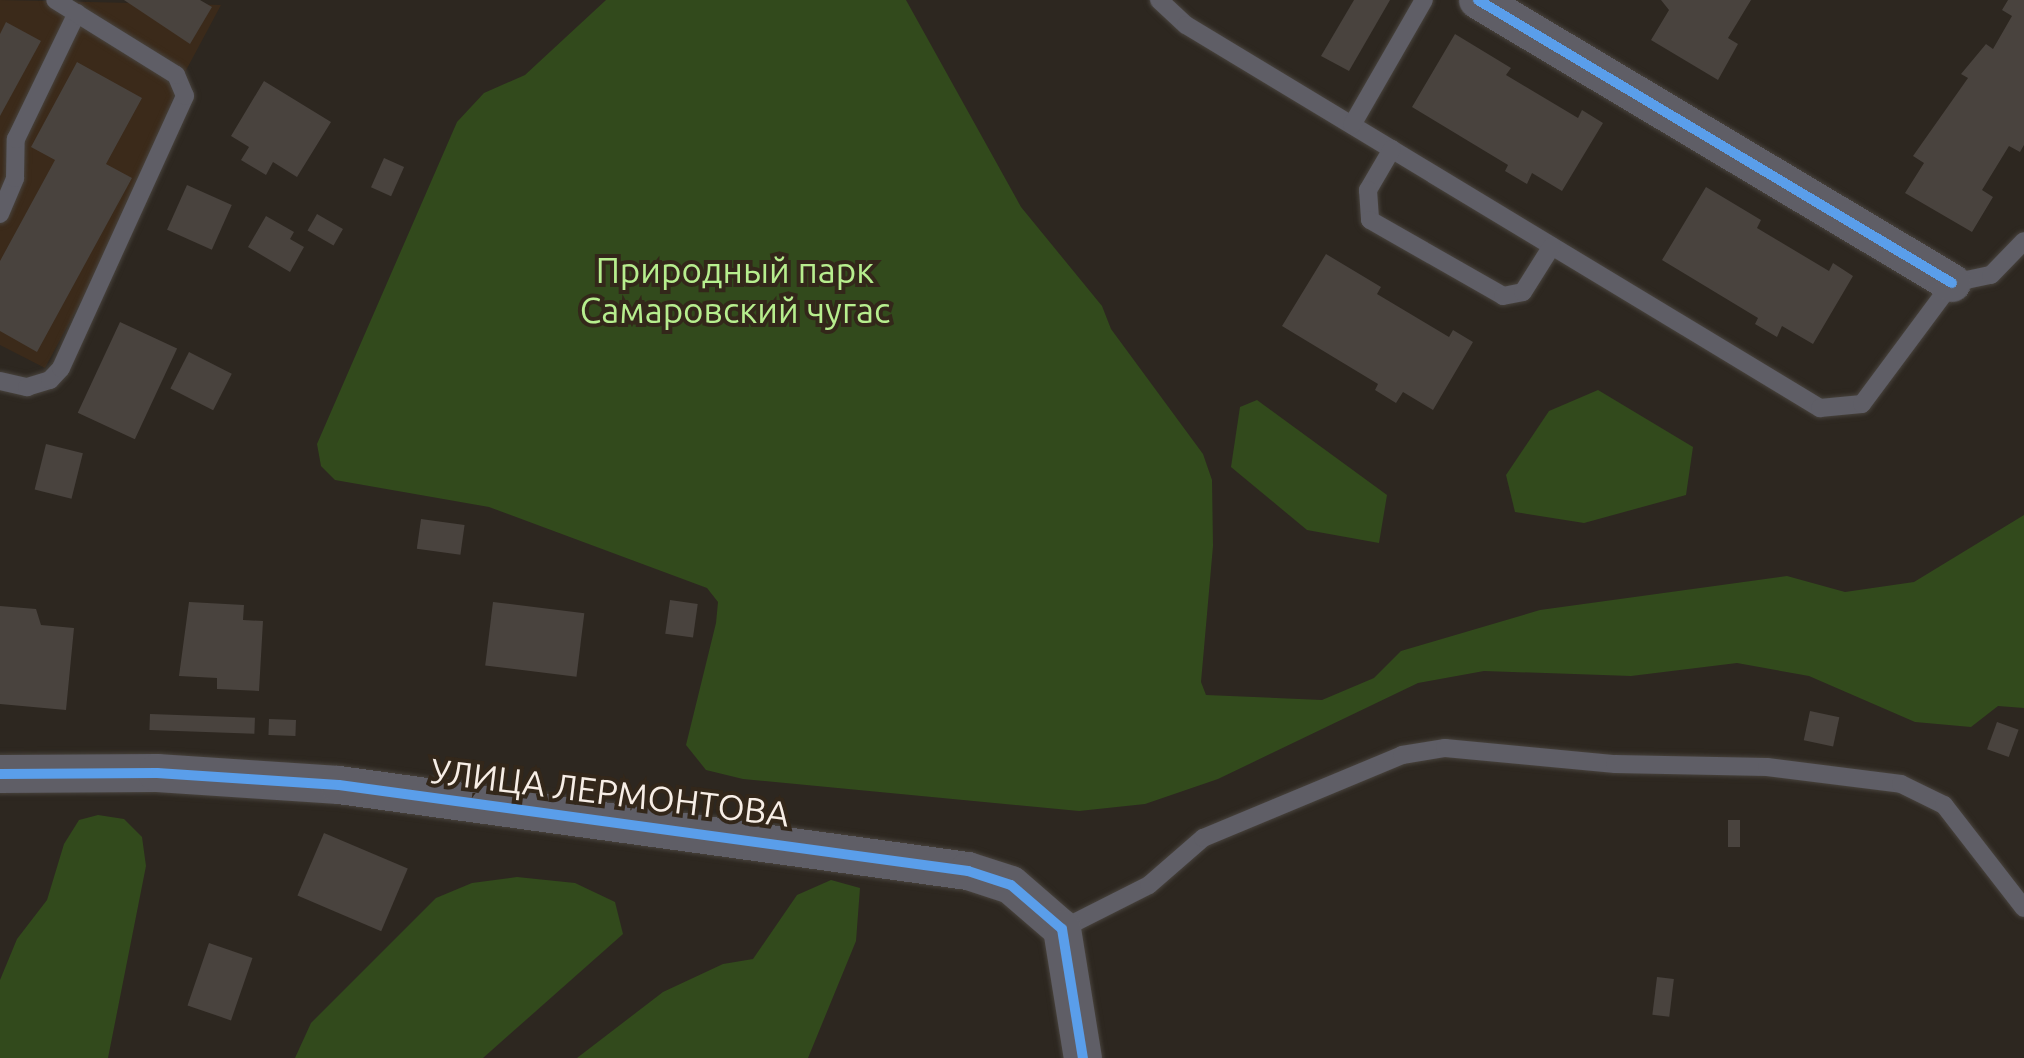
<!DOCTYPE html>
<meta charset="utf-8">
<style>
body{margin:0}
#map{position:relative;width:2024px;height:1058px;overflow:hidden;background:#2d2720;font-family:Ubuntu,sans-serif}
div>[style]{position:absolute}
.built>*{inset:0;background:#3b2a1a}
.green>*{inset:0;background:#324a1c}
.building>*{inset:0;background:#49433e;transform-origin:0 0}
.roads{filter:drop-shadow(0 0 2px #48433d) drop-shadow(0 0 2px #48433d)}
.lane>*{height:18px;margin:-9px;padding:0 9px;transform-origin:9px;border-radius:9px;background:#5f5e66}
.street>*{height:38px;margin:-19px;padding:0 19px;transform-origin:19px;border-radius:19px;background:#5f5e66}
.cycleway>*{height:10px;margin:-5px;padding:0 5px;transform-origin:5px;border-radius:5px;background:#5a9eea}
span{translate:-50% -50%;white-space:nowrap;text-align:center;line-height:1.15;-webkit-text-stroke:8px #33271a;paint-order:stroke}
.park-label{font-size:35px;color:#b7ee8e}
.street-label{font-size:35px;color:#f7eee6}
</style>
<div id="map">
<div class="built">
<i style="clip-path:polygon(0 0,221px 5px,176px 89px,145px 181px,45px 368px,0 345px)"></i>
</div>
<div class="green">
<i style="clip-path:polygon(606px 0,906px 0,1021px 207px,1102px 306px,1111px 329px,1203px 454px,1212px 480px,1213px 546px,1201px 682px,1206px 695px,1322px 700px,1374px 678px,1401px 651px,1540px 610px,1787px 576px,1845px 592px,1914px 582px,2024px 515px,2024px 708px,1998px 706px,1971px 727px,1915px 722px,1809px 676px,1737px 663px,1631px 676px,1484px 671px,1418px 683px,1218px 779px,1145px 804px,1079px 811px,743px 779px,706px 770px,686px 745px,716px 623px,718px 602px,707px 588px,489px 507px,335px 480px,321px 466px,317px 444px,457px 122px,484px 93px,525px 75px)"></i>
<i style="clip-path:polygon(1598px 390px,1693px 447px,1686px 495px,1584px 523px,1515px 512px,1506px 475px,1549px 411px)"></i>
<i style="clip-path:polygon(1257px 400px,1387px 495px,1379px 543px,1307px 530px,1231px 467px,1240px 407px)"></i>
<i style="clip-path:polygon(98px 815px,124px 819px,142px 837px,146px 866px,108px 1058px,0 1058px,0 980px,17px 939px,47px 900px,64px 844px,79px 820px)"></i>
<i style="clip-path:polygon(517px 877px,575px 883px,615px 902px,623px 934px,483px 1058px,295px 1058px,311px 1023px,436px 898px,472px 883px)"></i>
<i style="clip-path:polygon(831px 880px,860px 888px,856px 941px,808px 1058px,577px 1058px,663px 992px,723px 964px,753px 959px,797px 895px)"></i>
</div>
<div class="building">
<i style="clip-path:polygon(124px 0,200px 0,212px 7px,190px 44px)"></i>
<i style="clip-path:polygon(1354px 0,1390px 0,1349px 71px,1321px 56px)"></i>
<i style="clip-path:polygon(1661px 0,1751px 0,1728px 38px,1738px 44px,1718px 80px,1651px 40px,1669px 10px)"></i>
<i style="clip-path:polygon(2008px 0,2024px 0,2024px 145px,2020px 152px,2009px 146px,1982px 190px,1993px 197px,1972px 232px,1905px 193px,1924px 163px,1913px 156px,1968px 78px,1961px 74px,1986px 44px,1993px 49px,2012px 16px,2002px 10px)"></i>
<i style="clip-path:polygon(6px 22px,41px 41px,0 116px,0 34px)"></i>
<i style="clip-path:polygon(1455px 34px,1511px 68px,1506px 75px,1578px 118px,1582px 110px,1603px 123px,1562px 191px,1532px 173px,1527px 184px,1505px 171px,1508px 165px,1412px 107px)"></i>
<i style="clip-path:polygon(77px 62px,142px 98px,106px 164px,132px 178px,37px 352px,0 331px,0 261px,55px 160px,31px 147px)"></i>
<i style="clip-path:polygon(264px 81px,331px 122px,297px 177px,273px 162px,266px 175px,241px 160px,249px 147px,231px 136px)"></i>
<i style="left:384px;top:158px;width:22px;height:32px;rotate:24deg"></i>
<i style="left:187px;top:185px;width:49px;height:49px;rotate:24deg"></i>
<i style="clip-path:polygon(1706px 187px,1761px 220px,1757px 228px,1829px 271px,1833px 263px,1853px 276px,1813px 344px,1782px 326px,1777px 337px,1755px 324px,1758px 318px,1662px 260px)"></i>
<i style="left:317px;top:214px;width:30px;height:19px;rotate:30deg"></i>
<i style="clip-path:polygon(266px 216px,294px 232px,290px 239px,304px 247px,290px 272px,248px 247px)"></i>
<i style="clip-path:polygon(1326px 254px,1381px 287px,1377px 294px,1449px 337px,1453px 330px,1473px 342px,1433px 410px,1403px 392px,1396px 403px,1375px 390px,1378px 384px,1282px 326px)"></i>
<i style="left:120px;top:322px;width:63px;height:100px;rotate:25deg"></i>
<i style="left:189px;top:352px;width:48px;height:41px;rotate:27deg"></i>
<i style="left:46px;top:444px;width:38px;height:47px;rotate:14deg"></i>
<i style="left:421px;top:519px;width:44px;height:30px;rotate:8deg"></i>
<i style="left:670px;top:600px;width:28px;height:34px;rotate:8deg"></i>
<i style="clip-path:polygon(189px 602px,244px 605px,243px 620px,263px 621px,259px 691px,217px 689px,217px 678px,179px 676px)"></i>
<i style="left:493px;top:602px;width:92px;height:64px;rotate:7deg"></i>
<i style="clip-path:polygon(0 606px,36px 609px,41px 625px,74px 628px,66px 710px,0 704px)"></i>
<i style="left:1810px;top:711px;width:30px;height:30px;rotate:12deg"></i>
<i style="left:150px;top:714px;width:105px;height:16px;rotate:2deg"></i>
<i style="left:269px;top:719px;width:27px;height:16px;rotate:2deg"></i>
<i style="left:1997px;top:722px;width:23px;height:29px;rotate:20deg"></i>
<i style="left:1728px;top:820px;width:12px;height:27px"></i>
<i style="left:324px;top:833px;width:91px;height:68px;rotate:23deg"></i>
<i style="left:209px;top:943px;width:46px;height:66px;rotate:19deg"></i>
<i style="left:1657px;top:977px;width:17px;height:38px;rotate:7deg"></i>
</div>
<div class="roads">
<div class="lane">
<i style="left:1159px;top:0;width:37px;rotate:43deg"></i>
<i style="left:1186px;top:25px;width:741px;rotate:31.14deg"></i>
<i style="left:1820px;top:408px;width:42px;rotate:-5.4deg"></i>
<i style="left:1862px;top:404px;width:151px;rotate:-53.4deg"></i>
<i style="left:1952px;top:283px;width:40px;rotate:-12deg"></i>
<i style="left:1991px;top:275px;width:47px;rotate:-45.9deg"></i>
<i style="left:1352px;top:125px;width:144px;rotate:-60.1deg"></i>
<i style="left:1392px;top:149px;width:48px;rotate:120.3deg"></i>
<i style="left:1368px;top:190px;width:30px;rotate:86deg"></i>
<i style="left:1370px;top:220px;width:153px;rotate:29.7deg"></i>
<i style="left:1503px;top:296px;width:20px;rotate:-11deg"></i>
<i style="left:1523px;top:292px;width:54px;rotate:-57.8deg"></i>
<i style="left:0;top:214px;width:39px;rotate:-67deg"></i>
<i style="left:15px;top:178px;width:39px;rotate:-89deg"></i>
<i style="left:16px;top:139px;width:140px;rotate:-64.2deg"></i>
<i style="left:0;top:381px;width:28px;rotate:13deg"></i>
<i style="left:27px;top:387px;width:24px;rotate:-17deg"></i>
<i style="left:50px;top:380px;width:16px;rotate:-47deg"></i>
<i style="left:61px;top:368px;width:299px;rotate:-65.5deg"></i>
<i style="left:185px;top:96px;width:23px;rotate:-113deg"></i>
<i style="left:176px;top:75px;width:142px;rotate:-148.2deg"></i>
<i style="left:1062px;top:929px;width:97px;rotate:-26.8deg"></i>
<i style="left:1149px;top:885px;width:72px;rotate:-41deg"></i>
<i style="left:1203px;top:838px;width:216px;rotate:-22.6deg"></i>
<i style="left:1402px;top:755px;width:44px;rotate:-9.2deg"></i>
<i style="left:1445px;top:748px;width:171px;rotate:5.4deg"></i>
<i style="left:1615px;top:764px;width:152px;rotate:1.1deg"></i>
<i style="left:1767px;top:767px;width:135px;rotate:7.2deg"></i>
<i style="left:1901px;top:784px;width:48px;rotate:26deg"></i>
<i style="left:1944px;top:805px;width:130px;rotate:52.2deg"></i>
</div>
<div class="street">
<i style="left:1478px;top:0;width:552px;rotate:30.84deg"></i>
<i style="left:0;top:774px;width:157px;rotate:-0.4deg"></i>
<i style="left:157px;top:773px;width:182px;rotate:3.8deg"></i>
<i style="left:339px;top:785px;width:635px;rotate:7.79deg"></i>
<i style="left:968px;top:871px;width:45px;rotate:18deg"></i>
<i style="left:1011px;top:885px;width:67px;rotate:40.8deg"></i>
<i style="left:1062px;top:929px;width:131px;rotate:80.8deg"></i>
</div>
</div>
<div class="cycleway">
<i style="left:1478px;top:0;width:552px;rotate:30.84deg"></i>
<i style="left:0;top:774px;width:157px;rotate:-0.4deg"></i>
<i style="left:157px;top:773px;width:182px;rotate:3.8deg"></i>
<i style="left:339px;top:785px;width:635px;rotate:7.79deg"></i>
<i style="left:968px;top:871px;width:45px;rotate:18deg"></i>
<i style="left:1011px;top:885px;width:67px;rotate:40.8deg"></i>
<i style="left:1062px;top:929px;width:131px;rotate:80.8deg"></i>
</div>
<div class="park-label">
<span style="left:735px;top:290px">Природный парк<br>Самаровский чугас</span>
</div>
<div class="street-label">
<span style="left:610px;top:792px;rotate:7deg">УЛИЦА ЛЕРМОНТОВА</span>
</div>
</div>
